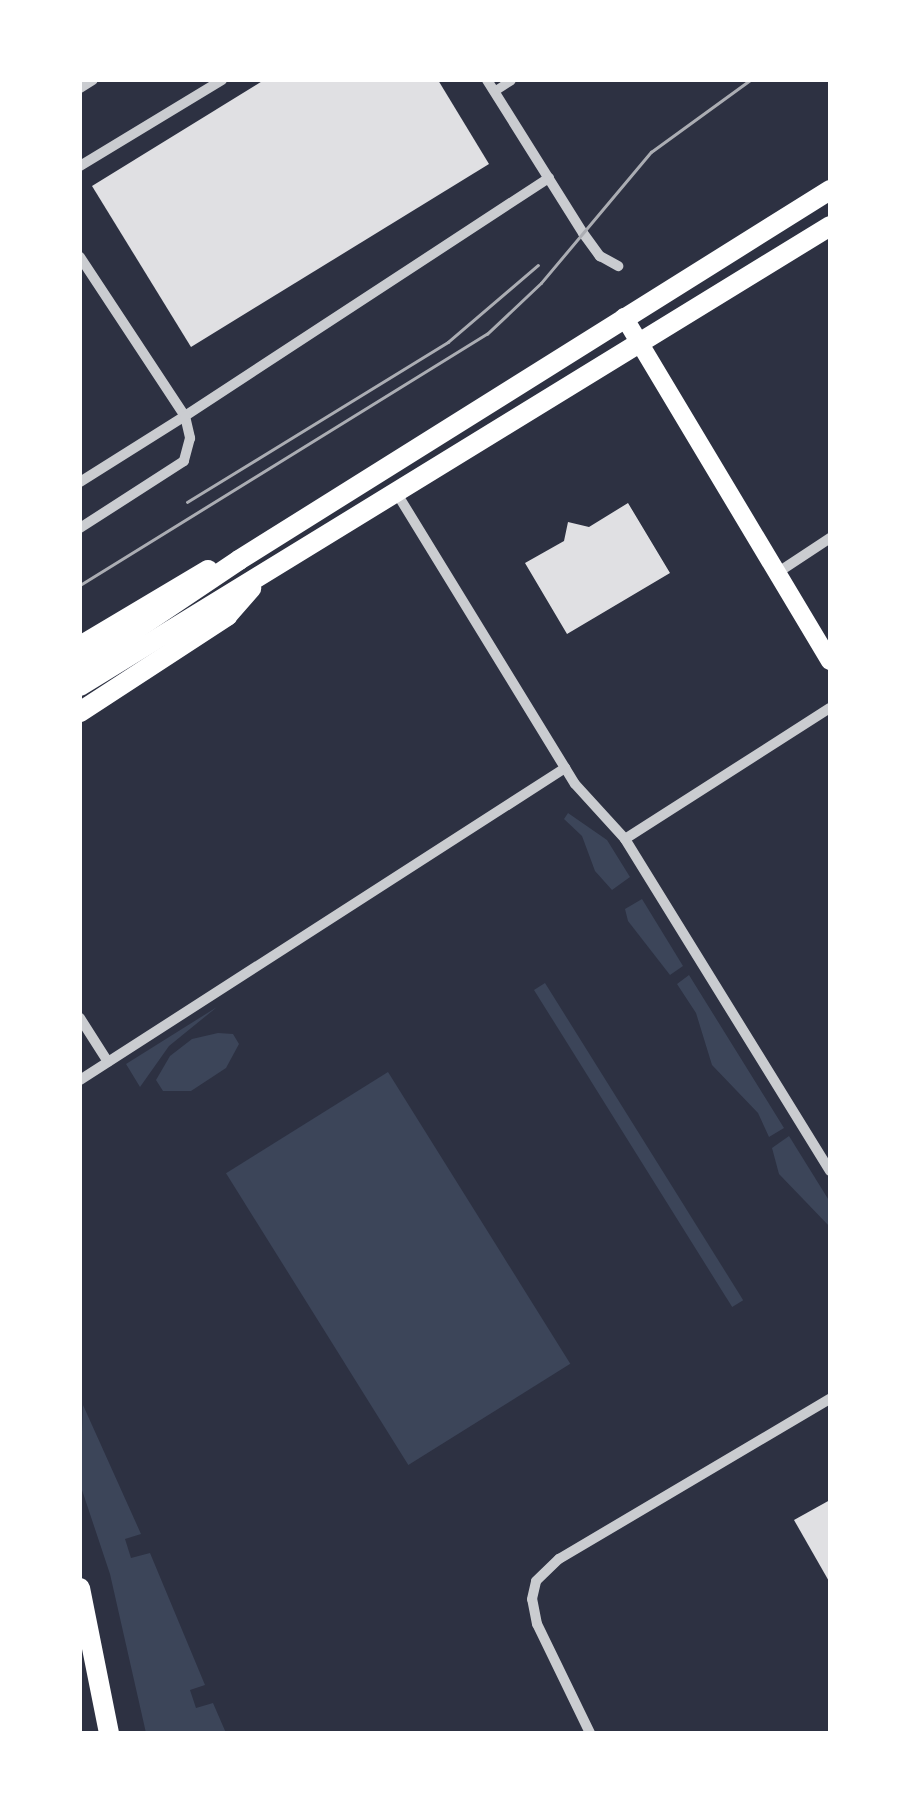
<!DOCTYPE html>
<style>
body{margin:0}
#map{position:relative;width:910px;height:1813px;overflow:hidden;background:#2d3142;font-family:Cabin,sans-serif}
div>[style]{position:absolute}
.green>*{inset:0;background:#3c4559;transform-origin:0 0}
.building>*{inset:0;background:#e0e0e3}
.pedestrian>*{height:9px;margin:-4.5px;padding:0 4.5px;transform-origin:4.5px;border-radius:4.5px;background:#caccd0}
.minor>*{height:10px;margin:-5px;padding:0 5px;transform-origin:5px;border-radius:5px;background:#caccd0}
.secondary>*{height:18px;margin:-9px;padding:0 9px;transform-origin:9px;border-radius:9px;background:#fff}
.primary>*{height:20px;margin:-10px;padding:0 10px;transform-origin:10px;border-radius:10px;background:#fff}
.tram>*{height:2.5px;margin:-1.25px;padding:0 1.25px;transform-origin:1.25px;border-radius:1.25px;background:#abadb3}
span{translate:-50% -50%;white-space:nowrap;text-align:center;line-height:1.15;-webkit-text-stroke:8px #fff;paint-order:stroke}
.frame{position:absolute;inset:0;border:82px solid #fff;pointer-events:none}
</style>
<div id="map">
<div class="green">
<i style="clip-path:polygon(568px 813px,607px 840px,630px 877px,612px 890px,595px 871px,582px 836px,564px 819px)"></i>
<i style="clip-path:polygon(642px 899px,683px 966px,670px 975px,628px 921px,625px 909px)"></i>
<i style="clip-path:polygon(689px 975px,784px 1128px,769px 1137px,758px 1113px,712px 1065px,696px 1013px,677px 984px)"></i>
<i style="left:545px;top:983px;width:374px;height:13px;rotate:58deg"></i>
<i style="clip-path:polygon(217px 1007px,169px 1046px,140px 1087px,126px 1064px)"></i>
<i style="clip-path:polygon(218px 1033px,233px 1034px,239px 1044px,226px 1068px,191px 1091px,163px 1091px,156px 1080px,170px 1056px,192px 1039px)"></i>
<i style="left:388px;top:1072px;width:344px;height:191px;rotate:58deg"></i>
<i style="clip-path:polygon(789px 1136px,830px 1202px,830px 1227px,779px 1174px,772px 1148px)"></i>
<i style="clip-path:polygon(83px 1405px,141px 1534px,125px 1539px,131px 1558px,150px 1553px,205px 1685px,190px 1690px,196px 1708px,213px 1703px,226px 1733px,146px 1733px,110px 1574px,80px 1484px)"></i>
</div>
<div class="building">
<i style="clip-path:polygon(264px 80px,438px 80px,489px 164px,191px 347px,92px 186px)"></i>
<i style="clip-path:polygon(628px 503px,670px 573px,567px 634px,525px 563px,564px 541px,568px 522px,589px 527px)"></i>
<i style="clip-path:polygon(830px 1500px,830px 1583px,794px 1520px)"></i>
</div>
<div class="pedestrian">
<i style="left:494px;top:91px;width:20px;rotate:-33deg"></i>
</div>
<div class="minor">
<i style="left:487px;top:80px;width:181px;rotate:57.9deg"></i>
<i style="left:583px;top:233px;width:29px;rotate:54deg"></i>
<i style="left:600px;top:256px;width:21px;rotate:29deg"></i>
<i style="left:80px;top:88px;width:15px;rotate:-32deg"></i>
<i style="left:80px;top:166px;width:166px;rotate:-31.2deg"></i>
<i style="left:80px;top:257px;width:191px;rotate:56.6deg"></i>
<i style="left:185px;top:416px;width:435px;rotate:-33.2deg"></i>
<i style="left:80px;top:482px;width:124px;rotate:-32.2deg"></i>
<i style="left:185px;top:416px;width:23px;rotate:77deg"></i>
<i style="left:190px;top:438px;width:24px;rotate:105deg"></i>
<i style="left:184px;top:461px;width:124px;rotate:147.2deg"></i>
<i style="left:396px;top:492px;width:342px;rotate:58.5deg"></i>
<i style="left:575px;top:784px;width:74px;rotate:47.7deg"></i>
<i style="left:625px;top:839px;width:390px;rotate:58.3deg"></i>
<i style="left:777px;top:573px;width:64px;rotate:-33.4deg"></i>
<i style="left:625px;top:839px;width:243px;rotate:-32.6deg"></i>
<i style="left:80px;top:1018px;width:52px;rotate:57.5deg"></i>
<i style="left:80px;top:1080px;width:577px;rotate:-32.75deg"></i>
<i style="left:590px;top:1733px;width:121px;rotate:-115.9deg"></i>
<i style="left:537px;top:1624px;width:25px;rotate:-101deg"></i>
<i style="left:532px;top:1599px;width:18px;rotate:-77deg"></i>
<i style="left:536px;top:1581px;width:32px;rotate:-44deg"></i>
<i style="left:559px;top:1559px;width:315px;rotate:-30.6deg"></i>
</div>
<div class="secondary">
<i style="left:624px;top:317px;width:401px;rotate:59.1deg"></i>
</div>
<div class="primary">
<i style="left:80px;top:646px;width:149px;rotate:-30.7deg"></i>
<i style="left:80px;top:667px;width:192px;rotate:-33.9deg"></i>
<i style="left:239px;top:560px;width:697px;rotate:-32.05deg"></i>
<i style="left:80px;top:686px;width:880px;rotate:-31.52deg"></i>
<i style="left:80px;top:712px;width:176px;rotate:-33.1deg"></i>
<i style="left:227px;top:616px;width:37px;rotate:-49deg"></i>
<i style="left:80px;top:1588px;width:148px;rotate:78.7deg"></i>
</div>
<div class="tram">
<i style="left:187px;top:502px;width:306px;rotate:-31.5deg"></i>
<i style="left:448px;top:342px;width:118px;rotate:-40.5deg"></i>
<i style="left:80px;top:585px;width:478px;rotate:-31.7deg"></i>
<i style="left:487px;top:334px;width:74px;rotate:-43.4deg"></i>
<i style="left:541px;top:283px;width:171px;rotate:-50deg"></i>
<i style="left:651px;top:152px;width:122px;rotate:-36deg"></i>
</div>
<div class="frame"></div>
</div>
